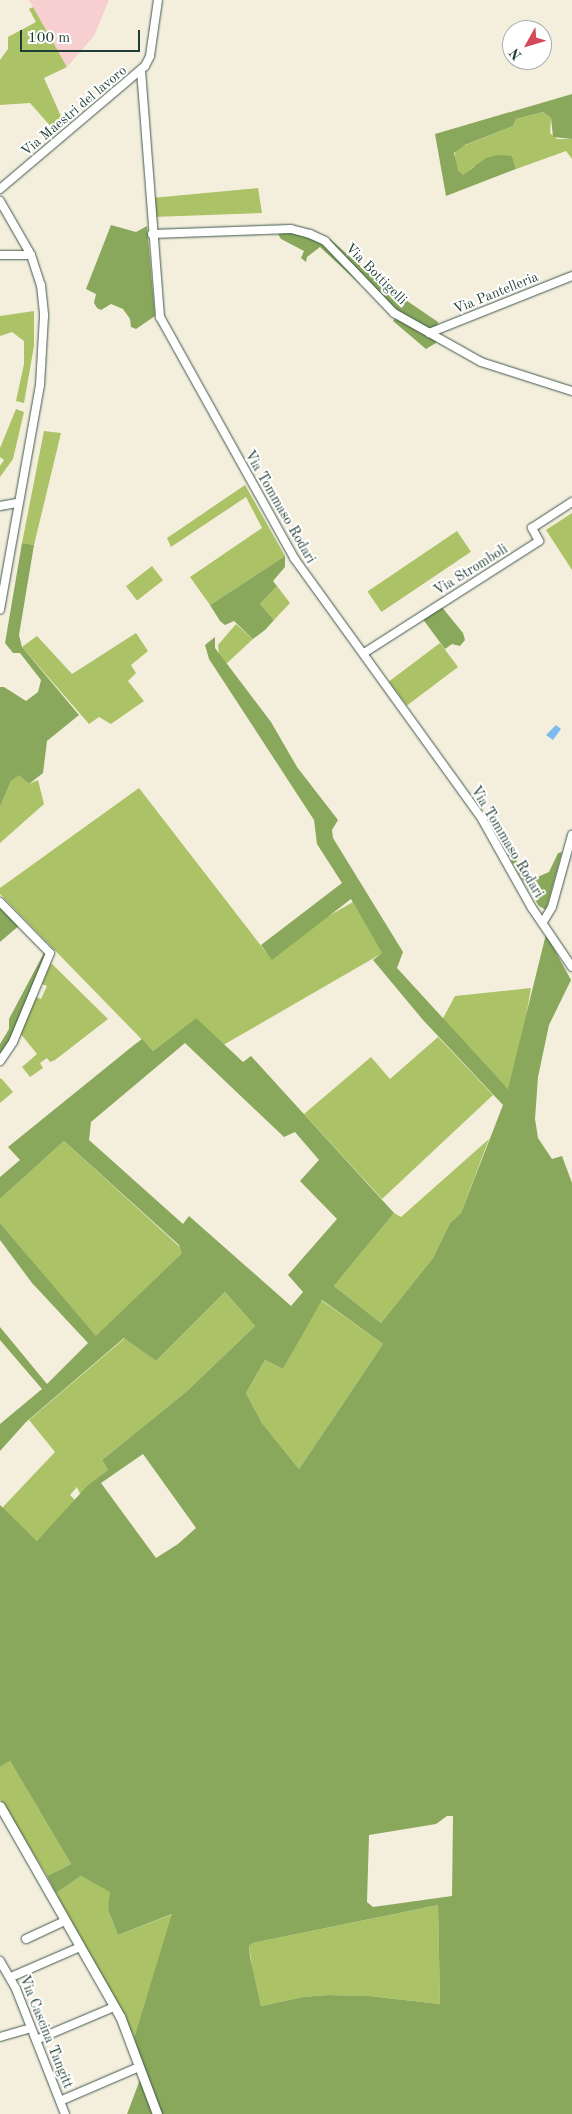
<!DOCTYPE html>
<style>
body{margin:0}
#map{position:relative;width:572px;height:2114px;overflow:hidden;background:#f4efdd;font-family:"Old Standard TT",serif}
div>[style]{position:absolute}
.built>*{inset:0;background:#f7cfd1}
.green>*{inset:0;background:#acc266;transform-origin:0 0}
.forest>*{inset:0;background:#89a85b}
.water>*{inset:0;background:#7cbaef}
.roads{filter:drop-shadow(0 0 1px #3f584d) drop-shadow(0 0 1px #3f584d)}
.minor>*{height:8px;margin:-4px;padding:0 4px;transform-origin:4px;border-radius:4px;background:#fff}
.tertiary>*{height:9px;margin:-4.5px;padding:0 4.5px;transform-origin:4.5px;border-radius:4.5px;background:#fff}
span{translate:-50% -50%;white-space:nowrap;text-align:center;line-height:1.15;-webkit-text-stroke:4px #fff;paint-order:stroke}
.street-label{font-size:14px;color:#1f3d34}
.north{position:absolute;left:502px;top:20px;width:50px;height:50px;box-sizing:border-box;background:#fff;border:1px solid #a5b1ae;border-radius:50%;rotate:231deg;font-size:14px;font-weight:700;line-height:20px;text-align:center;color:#1f3d34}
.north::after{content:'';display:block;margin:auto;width:18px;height:22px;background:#d1495b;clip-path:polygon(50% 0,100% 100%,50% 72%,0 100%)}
.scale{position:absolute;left:20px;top:30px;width:120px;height:22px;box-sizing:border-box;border:2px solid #1f3d34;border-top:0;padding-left:6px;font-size:15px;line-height:18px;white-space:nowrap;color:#1f3d34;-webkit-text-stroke:4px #fff;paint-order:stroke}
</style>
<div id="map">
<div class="built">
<i style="clip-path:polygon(29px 0,109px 0,94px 36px,67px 67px)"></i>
</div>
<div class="green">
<i style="clip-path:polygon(33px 7px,67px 67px,44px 78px,63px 121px,53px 129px,30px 103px,0 105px,0 60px,8px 49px,8px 37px,36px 22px,29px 9px)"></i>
<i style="clip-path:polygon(543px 112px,551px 118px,550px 133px,557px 139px,572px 139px,572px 159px,566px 151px,516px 169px,512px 156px,473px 167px,463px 176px,458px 170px,454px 160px,456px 149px,513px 126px,516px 119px)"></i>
<i style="clip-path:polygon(258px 188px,262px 213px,153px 217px,152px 198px)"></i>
<i style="clip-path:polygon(34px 311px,34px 346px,24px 403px,16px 401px,24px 364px,24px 341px,12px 332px,0 336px,0 316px)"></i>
<i style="clip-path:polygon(16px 409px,24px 412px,13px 459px,0 477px,0 466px,4px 460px,0 457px,0 448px)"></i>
<i style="clip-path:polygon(44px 431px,61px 433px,34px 545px,22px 543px)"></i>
<i style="clip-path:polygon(245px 485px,285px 556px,210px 605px,190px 577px,262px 528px,246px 497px,171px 547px,167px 538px)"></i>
<i style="clip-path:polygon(572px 513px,572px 570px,546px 530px)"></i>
<i style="left:457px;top:531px;width:25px;height:108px;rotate:56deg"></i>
<i style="left:152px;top:566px;width:18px;height:33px;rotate:52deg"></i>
<i style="clip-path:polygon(277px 586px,290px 603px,274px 620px,260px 604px)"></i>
<i style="clip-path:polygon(236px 624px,253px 639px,226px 664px,219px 654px,218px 645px)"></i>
<i style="clip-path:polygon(136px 633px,148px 651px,131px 665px,136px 673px,128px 681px,144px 701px,111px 724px,99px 717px,89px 724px,22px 647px,37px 636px,72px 674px)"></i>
<i style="left:440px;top:643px;width:30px;height:64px;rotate:53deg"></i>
<i style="clip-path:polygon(19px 774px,29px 784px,38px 780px,44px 804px,0 843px,0 807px,11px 781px)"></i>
<i style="clip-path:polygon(139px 788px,272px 960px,153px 1051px,0 894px,0 888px)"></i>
<i style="left:353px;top:902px;width:59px;height:195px;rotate:60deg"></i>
<i style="clip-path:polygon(51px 963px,108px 1019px,55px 1060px,50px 1062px,47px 1058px,40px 1063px,43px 1068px,30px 1077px,22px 1067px,37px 1054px,20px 1033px,36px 997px,41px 999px,47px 986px,42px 984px)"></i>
<i style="clip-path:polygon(531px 988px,522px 1040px,509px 1090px,442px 1020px,455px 996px)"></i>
<i style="clip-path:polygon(438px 1037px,493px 1095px,382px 1199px,304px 1114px,371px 1057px,390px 1079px)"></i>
<i style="clip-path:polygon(1px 1078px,13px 1092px,0 1103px,0 1079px)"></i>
<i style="clip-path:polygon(489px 1139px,461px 1213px,450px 1223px,433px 1258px,381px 1323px,334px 1286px,394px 1213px,401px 1217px)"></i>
<i style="clip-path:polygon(64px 1141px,182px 1249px,182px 1253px,96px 1337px,0 1223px,0 1199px)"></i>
<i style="clip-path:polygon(225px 1292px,255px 1326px,187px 1391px,102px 1460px,108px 1470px,89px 1484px,81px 1496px,77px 1487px,70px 1495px,76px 1501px,37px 1541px,2px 1508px,55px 1452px,29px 1420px,125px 1338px,156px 1361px)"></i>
<i style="clip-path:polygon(321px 1300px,383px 1344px,299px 1469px,262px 1423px,246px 1393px,265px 1360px,283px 1369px)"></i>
<i style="clip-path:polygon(10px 1761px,71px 1864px,47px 1876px,0 1799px,0 1767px)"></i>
<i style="clip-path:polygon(81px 1876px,111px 1892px,108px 1910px,118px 1935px,173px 1914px,134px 2038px,56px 1893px)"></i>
<i style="clip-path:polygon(438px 1905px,440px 2004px,369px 1996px,328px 1995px,303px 1997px,261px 2006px,252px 1967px,249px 1946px,253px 1943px)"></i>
</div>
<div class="forest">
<i style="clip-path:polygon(572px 94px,572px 139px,553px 137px,551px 118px,543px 112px,516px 119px,513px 126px,465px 145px,454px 153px,458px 170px,463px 175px,486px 158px,498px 155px,512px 156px,516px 169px,446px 196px,435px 134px)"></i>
<i style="clip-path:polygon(111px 225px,136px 232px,147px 226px,155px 316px,136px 329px,131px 327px,130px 319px,123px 309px,111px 304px,101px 310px,97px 308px,94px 303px,96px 294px,86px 289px)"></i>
<i style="clip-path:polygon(287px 230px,323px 243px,363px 282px,360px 284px,320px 247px,307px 257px,306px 262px,301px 258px,304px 251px,281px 239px,278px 234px)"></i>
<i style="clip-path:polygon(330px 239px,375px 279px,438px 322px,437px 329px,429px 332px,394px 312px,325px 241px)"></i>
<i style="clip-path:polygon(397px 316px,436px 338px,436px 343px,426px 349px,393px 321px)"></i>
<i style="clip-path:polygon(22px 543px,34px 545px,19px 635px,22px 647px,79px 715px,47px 741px,43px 773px,29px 784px,19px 775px,11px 781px,0 807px,0 687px,4px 687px,26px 701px,38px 692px,41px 680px,20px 653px,13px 653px,5px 643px)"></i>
<i style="clip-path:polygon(285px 556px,285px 567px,273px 581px,277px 586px,260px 604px,274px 620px,265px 630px,253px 639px,234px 621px,225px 625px,220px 621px,210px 605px)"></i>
<i style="clip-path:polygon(441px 606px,463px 633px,465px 640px,460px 646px,452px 644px,445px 649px,422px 618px)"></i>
<i style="clip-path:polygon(evenodd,215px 637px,215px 648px,271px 722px,297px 767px,338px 820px,332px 830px,333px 838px,403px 952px,397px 968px,508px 1089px,546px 934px,571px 980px,549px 1025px,538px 1077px,535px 1119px,538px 1138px,552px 1159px,562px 1156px,572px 1183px,572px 2114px,127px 2114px,144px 2069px,134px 2038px,172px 1914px,118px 1935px,108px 1910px,110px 1892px,81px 1876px,56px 1893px,47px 1876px,71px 1864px,10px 1761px,0 1767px,0 1505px,37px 1541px,89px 1484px,108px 1470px,102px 1460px,187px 1391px,255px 1326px,225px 1292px,156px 1361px,124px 1338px,26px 1422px,0 1451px,0 1424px,42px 1389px,0 1340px,0 1327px,47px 1384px,88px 1343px,32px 1283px,0 1240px,0 1223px,96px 1336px,182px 1253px,179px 1245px,64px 1141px,0 1199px,0 1177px,20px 1160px,8px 1147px,134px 1045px,142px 1039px,153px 1051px,196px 1018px,243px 1062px,251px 1056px,394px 1213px,334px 1286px,381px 1323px,433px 1258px,450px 1223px,461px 1213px,503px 1105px,423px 1020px,373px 960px,382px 953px,351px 899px,272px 960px,261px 945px,342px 883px,317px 844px,314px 820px,209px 659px,205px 645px,215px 637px,185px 1043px,284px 1137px,295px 1132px,319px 1160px,300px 1181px,337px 1219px,288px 1275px,303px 1292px,291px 1306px,189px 1216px,183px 1224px,89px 1140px,91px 1122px,185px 1043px,215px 637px,322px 1300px,383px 1344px,299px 1469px,262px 1423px,246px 1393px,265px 1360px,283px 1369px,322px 1300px,215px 637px,143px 1454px,196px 1528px,178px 1544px,156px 1558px,101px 1483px,143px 1454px,215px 637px,447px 1816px,453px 1816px,452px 1896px,373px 1907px,367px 1902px,369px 1835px,436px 1824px,447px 1816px,215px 637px,438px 1905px,440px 2004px,369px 1996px,328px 1995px,303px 1997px,261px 2006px,250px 1957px,249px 1946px,253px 1943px,438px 1905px)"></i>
<i style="clip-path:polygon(496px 825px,528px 881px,549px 872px,558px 853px,562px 852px,546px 910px,539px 906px,521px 878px,493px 829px)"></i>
<i style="clip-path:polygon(0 902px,21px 924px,0 942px)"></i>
<i style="clip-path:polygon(45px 951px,46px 956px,12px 1039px,0 1056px,0 1044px,9px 1029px,9px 1019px)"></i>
</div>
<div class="water">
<i style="clip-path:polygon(556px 725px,561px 729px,553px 740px,546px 735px)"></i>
</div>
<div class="roads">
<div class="minor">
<i style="left:141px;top:70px;width:248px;rotate:85.6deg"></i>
<i style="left:160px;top:317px;width:276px;rotate:60.9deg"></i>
<i style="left:294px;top:558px;width:322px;rotate:54.2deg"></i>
<i style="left:482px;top:819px;width:102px;rotate:60.7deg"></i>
<i style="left:532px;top:908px;width:71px;rotate:55.9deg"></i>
<i style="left:0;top:189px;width:190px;rotate:-40.3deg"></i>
<i style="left:145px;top:66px;width:11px;rotate:-63deg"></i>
<i style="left:150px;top:56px;width:57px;rotate:-81.9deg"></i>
<i style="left:0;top:201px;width:62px;rotate:60.1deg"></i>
<i style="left:31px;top:255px;width:32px;rotate:72deg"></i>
<i style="left:41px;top:285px;width:31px;rotate:84deg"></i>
<i style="left:44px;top:316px;width:69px;rotate:93.3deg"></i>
<i style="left:40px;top:385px;width:228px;rotate:100.1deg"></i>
<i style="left:152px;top:234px;width:139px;rotate:-2.1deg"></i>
<i style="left:291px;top:229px;width:20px;rotate:15deg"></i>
<i style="left:310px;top:234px;width:17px;rotate:25deg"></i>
<i style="left:325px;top:241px;width:100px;rotate:46.2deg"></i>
<i style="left:394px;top:313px;width:100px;rotate:29.4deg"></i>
<i style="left:481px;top:362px;width:96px;rotate:17.7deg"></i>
<i style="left:0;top:255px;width:31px"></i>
<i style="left:429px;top:333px;width:154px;rotate:-21.7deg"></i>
<i style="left:0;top:506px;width:17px;rotate:-10deg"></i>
<i style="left:364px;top:653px;width:208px;rotate:-32.6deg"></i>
<i style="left:539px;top:541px;width:15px;rotate:-118deg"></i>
<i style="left:532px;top:528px;width:48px;rotate:-33deg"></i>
<i style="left:0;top:902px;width:71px;rotate:45.6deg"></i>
<i style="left:50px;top:953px;width:96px;rotate:112.6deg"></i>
<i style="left:13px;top:1042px;width:23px;rotate:124deg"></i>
<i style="left:543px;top:922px;width:17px;rotate:-59deg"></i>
<i style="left:552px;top:907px;width:75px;rotate:-74.5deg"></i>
<i style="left:26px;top:1939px;width:43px;rotate:-24.8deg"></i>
<i style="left:0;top:1961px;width:32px;rotate:60deg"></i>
<i style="left:16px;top:1989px;width:134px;rotate:68.6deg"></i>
<i style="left:11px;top:1977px;width:75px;rotate:-23.5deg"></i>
<i style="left:0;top:2037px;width:32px;rotate:-16deg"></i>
<i style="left:36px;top:2040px;width:85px;rotate:-22.9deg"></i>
<i style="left:60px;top:2101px;width:86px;rotate:-23.3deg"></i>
</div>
<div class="tertiary">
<i style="left:0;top:1806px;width:242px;rotate:60.3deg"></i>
<i style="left:120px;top:2016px;width:105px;rotate:69.3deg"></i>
</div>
</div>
<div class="street-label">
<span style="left:74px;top:111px;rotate:-40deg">Via Maestri del lavoro</span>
<span style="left:376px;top:274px;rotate:45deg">Via Bottigelli</span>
<span style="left:496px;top:293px;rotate:-22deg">Via Pantelleria</span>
<span style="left:280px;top:507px;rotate:60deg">Via Tommaso Rodari</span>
<span style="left:471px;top:570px;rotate:-32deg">Via Stromboli</span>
<span style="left:507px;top:842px;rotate:59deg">Via Tommaso Rodari</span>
<span style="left:46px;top:2032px;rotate:68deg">Via Cascina Tangitt</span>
</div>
<div class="north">N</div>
<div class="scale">100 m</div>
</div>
